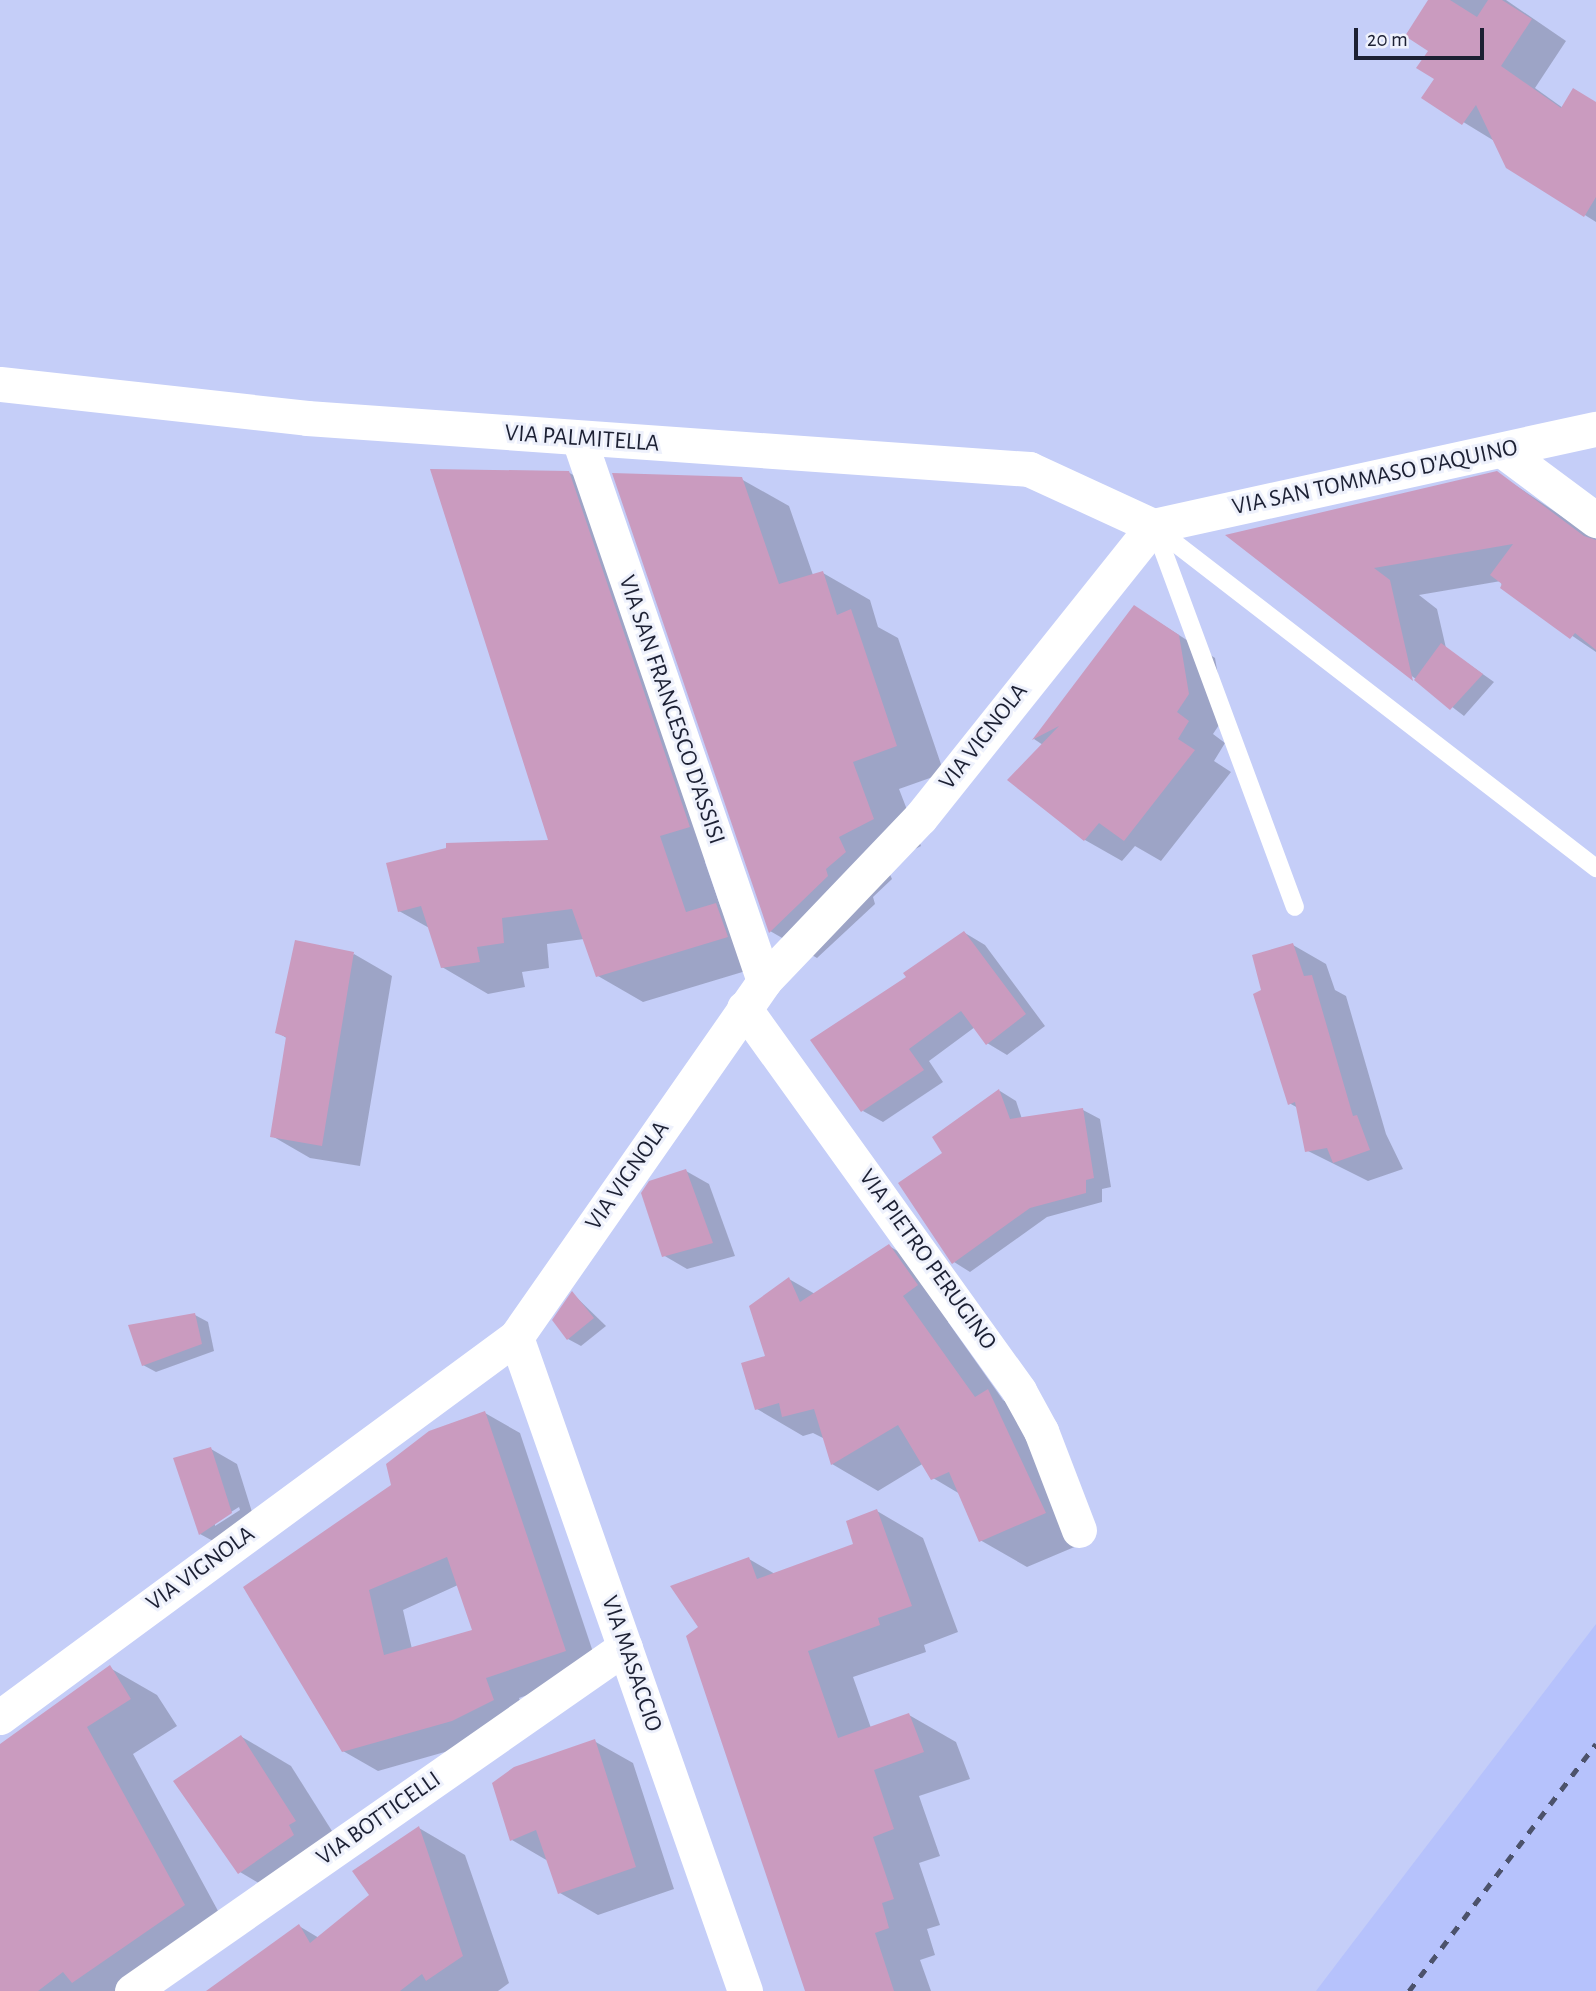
<!DOCTYPE html>
<style>
body{margin:0}
#map{position:relative;width:1596px;height:1991px;overflow:hidden;background:#c5cef8;font-family:"Alegreya Sans",sans-serif}
div>[style]{position:absolute}
.built>*{inset:0;background:#b6c2fc}
.shadow>*{inset:0;background:#0003}
.building>*{inset:0;background:#ca9bbf}
.lane>*{height:18px;margin:-9px;padding:0 9px;transform-origin:9px;border-radius:9px;background:#fff}
.street>*{height:35px;margin:-17.5px;padding:0 17.5px;transform-origin:17.5px;border-radius:17.5px;background:#fff}
.rail>*{height:5px;margin-top:-2.5px;transform-origin:0;background:repeating-linear-gradient(90deg,#4c526b 0 9px,transparent 0 18px)}
span{translate:-50% -50%;white-space:nowrap;text-align:center;line-height:1.15;-webkit-text-stroke:6px #eef1fc;paint-order:stroke}
.street-label{font-size:24px;color:#1c2033}
.scale{position:absolute;left:1354px;top:28px;width:130px;height:32px;box-sizing:border-box;border:4px solid #1c2033;border-top:0;padding-left:9px;font-size:21px;line-height:24px;white-space:nowrap;color:#1c2033;-webkit-text-stroke:5px #eef1fc;paint-order:stroke}
</style>
<div id="map">
<div class="built">
<i style="clip-path:polygon(1596px 1624px,1596px 1991px,1316px 1991px,1341px 1958px)"></i>
</div>
<div class="shadow">
<i style="clip-path:polygon(1431px 0,1506px 0,1566px 41px,1535px 88px,1563px 108px,1596px 103px,1596px 222px,1508px 167px,1496px 142px,1424px 98px,1437px 79px,1430px 50px)"></i>
<i style="clip-path:polygon(568px 472px,614px 499px,735px 853px,705px 862px,721px 908px,772px 963px,643px 1002px,598px 976px,584px 939px,547px 944px,549px 968px,522px 972px,525px 987px,488px 994px,442px 967px,431px 929px,399px 911px,550px 842px)"></i>
<i style="clip-path:polygon(1497px 473px,1596px 539px,1596px 652px,1502px 588px,1501px 581px,1419px 595px,1437px 609px,1446px 648px,1494px 682px,1464px 716px,1229px 536px)"></i>
<i style="clip-path:polygon(741px 479px,789px 506px,813px 575px,823px 573px,870px 600px,878px 627px,898px 638px,944px 773px,899px 789px,921px 846px,885px 864px,892px 879px,873px 897px,875px 904px,817px 958px,770px 931px)"></i>
<i style="clip-path:polygon(1135px 607px,1215px 658px,1225px 716px,1213px 734px,1225px 743px,1214px 761px,1231px 772px,1161px 861px,1135px 846px,1122px 861px,1085px 840px,1010px 780px,1043px 745px,1034px 739px)"></i>
<i style="clip-path:polygon(965px 933px,985px 945px,1045px 1026px,1007px 1055px,987px 1043px,975px 1027px,929px 1061px,943px 1082px,883px 1122px,863px 1111px,909px 977px)"></i>
<i style="clip-path:polygon(1293px 945px,1326px 964px,1335px 990px,1346px 996px,1386px 1134px,1403px 1169px,1368px 1181px,1306px 1150px,1298px 1108px,1289px 1103px,1263px 992px)"></i>
<i style="clip-path:polygon(354px 954px,392px 976px,360px 1166px,310px 1158px,272px 1136px,288px 1039px,277px 1032px)"></i>
<i style="clip-path:polygon(1000px 1091px,1016px 1101px,1022px 1119px,1083px 1110px,1100px 1119px,1111px 1187px,1102px 1189px,1102px 1202px,1047px 1217px,970px 1272px,954px 1262px,944px 1153px)"></i>
<i style="clip-path:polygon(686px 1171px,709px 1184px,735px 1256px,687px 1269px,663px 1255px)"></i>
<i style="clip-path:polygon(889px 1246px,935px 1273px,963px 1312px,948px 1322px,1003px 1400px,1034px 1418px,1091px 1540px,1027px 1567px,980px 1540px,960px 1494px,933px 1478px,924px 1463px,878px 1491px,832px 1464px,825px 1439px,813px 1433px,803px 1436px,757px 1409px,789px 1279px,815px 1294px)"></i>
<i style="clip-path:polygon(573px 1294px,606px 1326px,581px 1346px,568px 1339px,555px 1320px)"></i>
<i style="clip-path:polygon(195px 1315px,208px 1322px,214px 1351px,156px 1372px,143px 1365px)"></i>
<i style="clip-path:polygon(evenodd,485px 1413px,520px 1433px,599px 1670px,519px 1698px,527px 1720px,487px 1740px,378px 1771px,343px 1751px,245px 1587px,393px 1486px,485px 1413px,458px 1585px,474px 1632px,412px 1649px,403px 1610px,458px 1585px)"></i>
<i style="clip-path:polygon(evenodd,211px 1449px,237px 1464px,257px 1528px,226px 1548px,200px 1534px,211px 1449px,239px 1507px,240px 1510px,215px 1526px,215px 1522px,239px 1507px)"></i>
<i style="clip-path:polygon(877px 1511px,923px 1538px,958px 1632px,924px 1645px,926px 1652px,853px 1677px,871px 1728px,909px 1715px,956px 1742px,970px 1779px,919px 1796px,940px 1856px,919px 1863px,940px 1925px,927px 1929px,935px 1955px,920px 1960px,931px 1991px,807px 1991px,701px 1628px,749px 1559px,775px 1574px,855px 1545px)"></i>
<i style="clip-path:polygon(110px 1668px,157px 1695px,177px 1726px,133px 1754px,230px 1933px,150px 1991px,0 1991px,0 1747px)"></i>
<i style="clip-path:polygon(242px 1737px,291px 1766px,344px 1850px,289px 1901px,240px 1872px)"></i>
<i style="clip-path:polygon(594px 1741px,633px 1763px,674px 1889px,598px 1915px,560px 1893px,548px 1861px,512px 1840px)"></i>
<i style="clip-path:polygon(419px 1828px,465px 1855px,509px 1983px,498px 1991px,208px 1991px,299px 1926px,319px 1938px,371px 1896px)"></i>
</div>
<div class="building">
<i style="clip-path:polygon(1428px 0,1450px 0,1477px 17px,1488px 0,1502px 0,1532px 19px,1501px 66px,1561px 108px,1573px 88px,1596px 102px,1596px 197px,1584px 217px,1506px 168px,1476px 105px,1462px 125px,1421px 98px,1434px 79px,1416px 68px,1428px 51px,1405px 36px)"></i>
<i style="clip-path:polygon(430px 469px,569px 471px,690px 827px,660px 836px,686px 912px,716px 903px,728px 937px,596px 977px,572px 909px,502px 918px,504px 943px,477px 947px,480px 962px,441px 968px,421px 906px,398px 912px,386px 863px,446px 848px,446px 843px,548px 840px)"></i>
<i style="clip-path:polygon(1497px 471px,1584px 536px,1596px 540px,1596px 650px,1575px 633px,1570px 639px,1500px 588px,1502px 584px,1490px 575px,1513px 544px,1374px 568px,1390px 580px,1413px 681px,1225px 535px)"></i>
<i style="clip-path:polygon(612px 473px,742px 477px,779px 584px,823px 571px,837px 615px,851px 609px,897px 746px,853px 762px,874px 819px,839px 837px,846px 852px,826px 869px,828px 876px,769px 933px)"></i>
<i style="clip-path:polygon(1134px 605px,1179px 635px,1189px 694px,1177px 712px,1189px 721px,1178px 739px,1195px 750px,1124px 841px,1099px 823px,1084px 841px,1007px 780px,1059px 726px,1032px 740px)"></i>
<i style="clip-path:polygon(1441px 643px,1483px 674px,1450px 710px,1414px 680px)"></i>
<i style="clip-path:polygon(964px 931px,1026px 1014px,986px 1045px,961px 1011px,909px 1049px,924px 1070px,861px 1112px,810px 1040px,906px 977px,903px 973px)"></i>
<i style="clip-path:polygon(295px 940px,354px 952px,322px 1146px,270px 1137px,286px 1037px,275px 1033px)"></i>
<i style="clip-path:polygon(1293px 943px,1304px 976px,1312px 975px,1353px 1116px,1357px 1115px,1370px 1150px,1333px 1163px,1327px 1148px,1305px 1152px,1295px 1102px,1288px 1105px,1253px 994px,1261px 990px,1252px 955px)"></i>
<i style="clip-path:polygon(999px 1089px,1010px 1119px,1083px 1108px,1094px 1178px,1086px 1180px,1086px 1193px,1030px 1208px,952px 1264px,898px 1183px,942px 1153px,932px 1137px)"></i>
<i style="clip-path:polygon(686px 1169px,713px 1243px,662px 1257px,641px 1193px,649px 1181px)"></i>
<i style="clip-path:polygon(889px 1244px,918px 1285px,903px 1296px,975px 1397px,988px 1389px,1046px 1513px,979px 1542px,949px 1472px,931px 1480px,898px 1425px,831px 1465px,814px 1409px,782px 1417px,779px 1403px,755px 1410px,741px 1363px,765px 1356px,749px 1306px,789px 1277px,800px 1302px)"></i>
<i style="clip-path:polygon(572px 1291px,594px 1318px,567px 1340px,552px 1320px)"></i>
<i style="clip-path:polygon(195px 1313px,202px 1344px,142px 1366px,128px 1325px)"></i>
<i style="clip-path:polygon(evenodd,485px 1411px,566px 1651px,486px 1678px,494px 1700px,452px 1721px,342px 1752px,243px 1587px,391px 1485px,386px 1464px,429px 1431px,485px 1411px,447px 1557px,472px 1630px,384px 1655px,369px 1590px,447px 1557px)"></i>
<i style="clip-path:polygon(211px 1447px,232px 1513px,199px 1535px,173px 1458px)"></i>
<i style="clip-path:polygon(877px 1509px,912px 1606px,878px 1618px,880px 1625px,808px 1651px,838px 1738px,909px 1713px,924px 1752px,874px 1770px,894px 1829px,873px 1837px,894px 1899px,882px 1903px,889px 1928px,875px 1933px,894px 1991px,805px 1991px,686px 1636px,698px 1627px,670px 1586px,749px 1557px,757px 1579px,853px 1544px,846px 1521px)"></i>
<i style="clip-path:polygon(110px 1665px,131px 1699px,87px 1727px,185px 1905px,72px 1983px,63px 1972px,38px 1991px,0 1991px,0 1744px)"></i>
<i style="clip-path:polygon(241px 1735px,296px 1821px,289px 1825px,294px 1835px,238px 1874px,173px 1781px)"></i>
<i style="clip-path:polygon(595px 1739px,636px 1867px,558px 1894px,536px 1830px,510px 1841px,492px 1783px,514px 1767px)"></i>
<i style="clip-path:polygon(419px 1826px,463px 1956px,426px 1981px,422px 1974px,400px 1991px,206px 1991px,299px 1924px,310px 1943px,369px 1895px,352px 1871px)"></i>
</div>
<div class="lane">
<i style="left:1153px;top:526px;width:560px;rotate:37.67deg"></i>
<i style="left:1154px;top:526px;width:406px;rotate:69.7deg"></i>
</div>
<div class="street">
<i style="left:0;top:384px;width:309px;rotate:6.3deg"></i>
<i style="left:307px;top:418px;width:724px;rotate:4.04deg"></i>
<i style="left:1029px;top:469px;width:136px;rotate:24.7deg"></i>
<i style="left:579px;top:439px;width:573px;rotate:71.15deg"></i>
<i style="left:1502px;top:450px;width:117px;rotate:36.7deg"></i>
<i style="left:1153px;top:526px;width:453px;rotate:-12.4deg"></i>
<i style="left:744px;top:1008px;width:472px;rotate:54.3deg"></i>
<i style="left:1019px;top:1391px;width:46px;rotate:61.2deg"></i>
<i style="left:1041px;top:1431px;width:106px;rotate:69deg"></i>
<i style="left:516px;top:1337px;width:693px;rotate:70.7deg"></i>
<i style="left:0;top:1717px;width:641px;rotate:-36.37deg"></i>
<i style="left:516px;top:1337px;width:434px;rotate:-55.1deg"></i>
<i style="left:764px;top:981px;width:226px;rotate:-46.3deg"></i>
<i style="left:920px;top:818px;width:374px;rotate:-51.4deg"></i>
<i style="left:132px;top:1991px;width:601px;rotate:-34.91deg"></i>
</div>
<div class="rail">
<i style="left:1409px;top:1991px;width:310px;rotate:-52.9deg"></i>
</div>
<div class="street-label">
<span style="left:582px;top:439px;rotate:4deg">VIA PALMITELLA</span>
<span style="left:1375px;top:478px;rotate:-12deg">VIA SAN TOMMASO D'AQUINO</span>
<span style="left:671px;top:710px;rotate:71deg">VIA SAN FRANCESCO D'ASSISI</span>
<span style="left:984px;top:737px;rotate:-52deg">VIA VIGNOLA</span>
<span style="left:628px;top:1176px;rotate:-55deg">VIA VIGNOLA</span>
<span style="left:927px;top:1260px;rotate:54deg">VIA PIETRO PERUGINO</span>
<span style="left:201px;top:1569px;rotate:-36deg">VIA VIGNOLA</span>
<span style="left:631px;top:1664px;rotate:71deg">VIA MASACCIO</span>
<span style="left:379px;top:1819px;rotate:-35deg">VIA BOTTICELLI</span>
</div>
<div class="scale">20 m</div>
</div>
